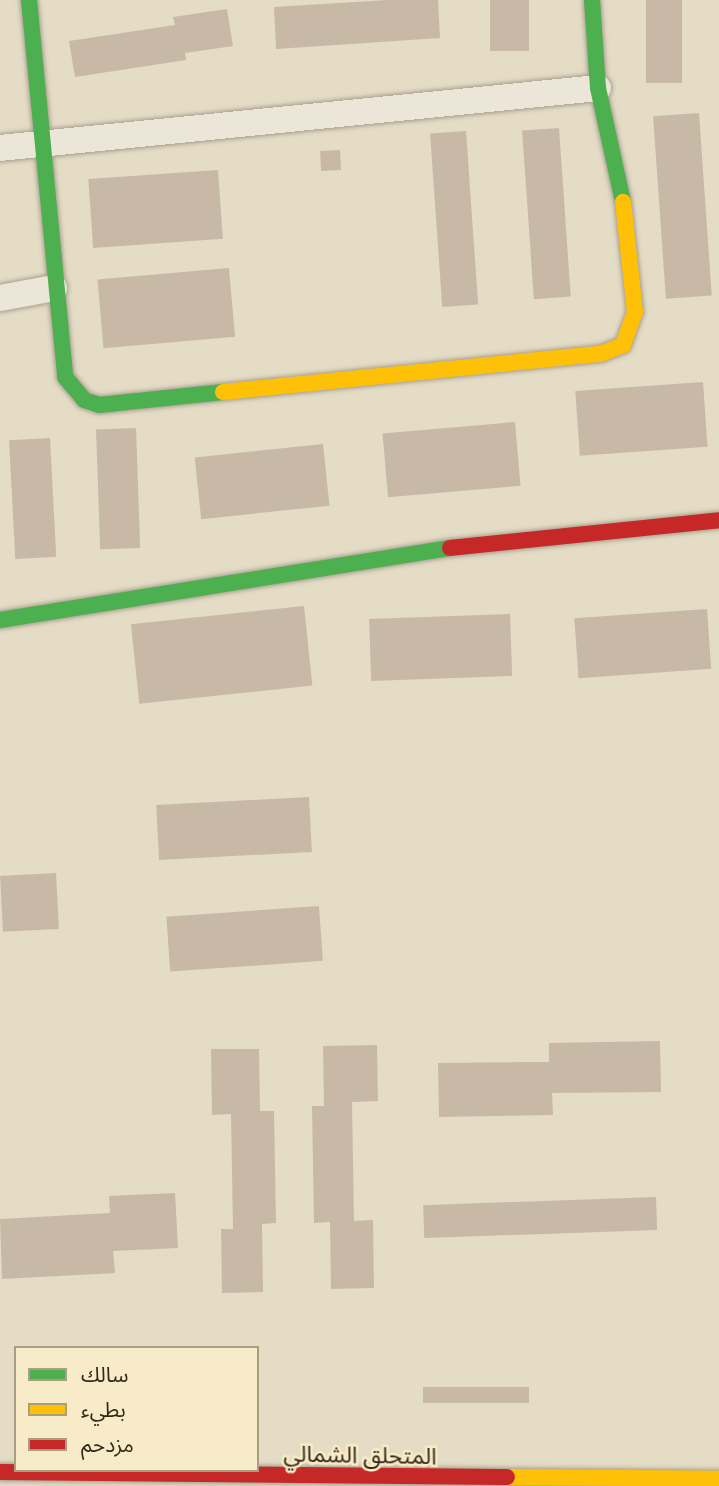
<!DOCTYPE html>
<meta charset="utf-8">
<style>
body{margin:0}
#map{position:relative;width:719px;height:1486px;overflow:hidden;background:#e4dcc5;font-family:"Times New Roman","Noto Sans Arabic",serif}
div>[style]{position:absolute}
.building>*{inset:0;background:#c8b9a6;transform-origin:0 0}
.roads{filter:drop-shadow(0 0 2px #a8a090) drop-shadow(0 0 2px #a8a090)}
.street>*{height:26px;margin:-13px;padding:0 13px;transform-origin:13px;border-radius:13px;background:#ebe6d8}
.fast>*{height:16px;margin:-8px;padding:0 8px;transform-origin:8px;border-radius:8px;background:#4caf50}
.slow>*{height:16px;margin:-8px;padding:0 8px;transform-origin:8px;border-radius:8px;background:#ffc107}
.jam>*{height:16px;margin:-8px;padding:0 8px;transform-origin:8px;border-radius:8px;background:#c62828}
span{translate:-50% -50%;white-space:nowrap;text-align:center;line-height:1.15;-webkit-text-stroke:5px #f8ecc8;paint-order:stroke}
.street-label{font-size:23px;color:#352819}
.legend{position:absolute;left:14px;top:1346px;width:245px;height:126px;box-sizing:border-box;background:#f8ecc8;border:2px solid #aa9e82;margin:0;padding:9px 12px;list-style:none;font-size:21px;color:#352819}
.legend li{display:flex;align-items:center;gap:14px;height:35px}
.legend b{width:35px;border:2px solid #aa9e82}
</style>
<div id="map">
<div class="building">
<i style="clip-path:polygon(387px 0,438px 0,440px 38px,276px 49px,274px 7px)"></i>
<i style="left:490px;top:0;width:39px;height:51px"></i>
<i style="left:646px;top:0;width:36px;height:83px"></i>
<i style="clip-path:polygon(227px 9px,233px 46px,185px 53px,186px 60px,75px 77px,69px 41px,175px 25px,173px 17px)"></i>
<i style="left:699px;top:113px;width:183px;height:46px;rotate:86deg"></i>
<i style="left:559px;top:128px;width:169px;height:37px;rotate:86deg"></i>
<i style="left:466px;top:131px;width:174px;height:36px;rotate:86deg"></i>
<i style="left:340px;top:150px;width:20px;height:20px;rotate:87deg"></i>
<i style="left:218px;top:170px;width:69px;height:130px;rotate:86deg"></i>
<i style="left:229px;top:268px;width:69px;height:132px;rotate:85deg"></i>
<i style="left:703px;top:382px;width:65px;height:128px;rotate:86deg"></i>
<i style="left:515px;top:422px;width:64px;height:133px;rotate:85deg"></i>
<i style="left:136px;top:428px;width:120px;height:40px;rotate:88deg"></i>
<i style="left:50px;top:438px;width:119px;height:41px;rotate:87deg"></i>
<i style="left:323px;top:444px;width:62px;height:129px;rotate:84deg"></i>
<i style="left:304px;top:606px;width:80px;height:174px;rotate:84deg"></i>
<i style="left:707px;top:609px;width:60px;height:133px;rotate:86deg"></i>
<i style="left:510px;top:614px;width:62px;height:141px;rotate:88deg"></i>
<i style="left:309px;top:797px;width:55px;height:153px;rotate:87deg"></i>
<i style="left:56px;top:873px;width:56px;height:56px;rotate:87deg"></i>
<i style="left:319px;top:906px;width:55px;height:153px;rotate:86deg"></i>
<i style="clip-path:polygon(660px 1041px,661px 1092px,552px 1093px,553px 1115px,439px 1117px,438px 1063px,549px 1062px,549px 1043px)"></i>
<i style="clip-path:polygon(377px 1045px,378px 1101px,352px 1102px,354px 1221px,373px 1220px,374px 1288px,331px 1289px,330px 1222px,314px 1223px,312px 1106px,324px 1106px,323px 1046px)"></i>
<i style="clip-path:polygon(211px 1049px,259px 1049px,260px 1111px,274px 1111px,276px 1223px,262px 1224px,263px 1292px,222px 1293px,221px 1229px,233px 1229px,231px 1114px,212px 1115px)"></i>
<i style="clip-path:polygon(175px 1193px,178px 1248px,113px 1251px,115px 1273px,2px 1279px,0 1219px,110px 1213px,109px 1196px)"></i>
<i style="left:656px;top:1197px;width:33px;height:233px;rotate:88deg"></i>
<i style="left:423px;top:1387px;width:106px;height:16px"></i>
</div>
<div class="roads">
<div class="street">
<i style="left:0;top:148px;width:601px;rotate:-5.73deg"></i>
<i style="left:0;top:298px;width:55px;rotate:-10.5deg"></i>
</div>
<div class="fast">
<i style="left:29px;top:0;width:379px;rotate:84.5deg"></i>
<i style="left:65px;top:377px;width:30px;rotate:50deg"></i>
<i style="left:84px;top:400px;width:16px;rotate:18deg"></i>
<i style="left:99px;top:405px;width:125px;rotate:-6deg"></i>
<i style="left:592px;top:0;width:88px;rotate:86.1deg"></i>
<i style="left:598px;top:88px;width:117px;rotate:77.6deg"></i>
<i style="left:0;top:620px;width:456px;rotate:-9.1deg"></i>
</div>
<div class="slow">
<i style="left:223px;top:392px;width:379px;rotate:-5.8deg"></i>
<i style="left:600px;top:354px;width:25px;rotate:-21deg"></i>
<i style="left:623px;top:345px;width:35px;rotate:-70deg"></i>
<i style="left:635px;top:312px;width:111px;rotate:-96.2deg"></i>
<i style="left:507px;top:1477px;width:212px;rotate:0.5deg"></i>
</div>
<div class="jam">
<i style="left:450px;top:548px;width:270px;rotate:-5.9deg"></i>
<i style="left:0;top:1472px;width:507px;rotate:0.57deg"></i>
</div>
</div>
<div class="street-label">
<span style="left:360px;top:1456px;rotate:1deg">المتحلق الشمالي</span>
</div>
<ul class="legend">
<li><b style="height:9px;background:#4caf50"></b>سالك</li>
<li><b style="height:9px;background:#ffc107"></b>بطيء</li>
<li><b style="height:9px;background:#c62828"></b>مزدحم</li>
</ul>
</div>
